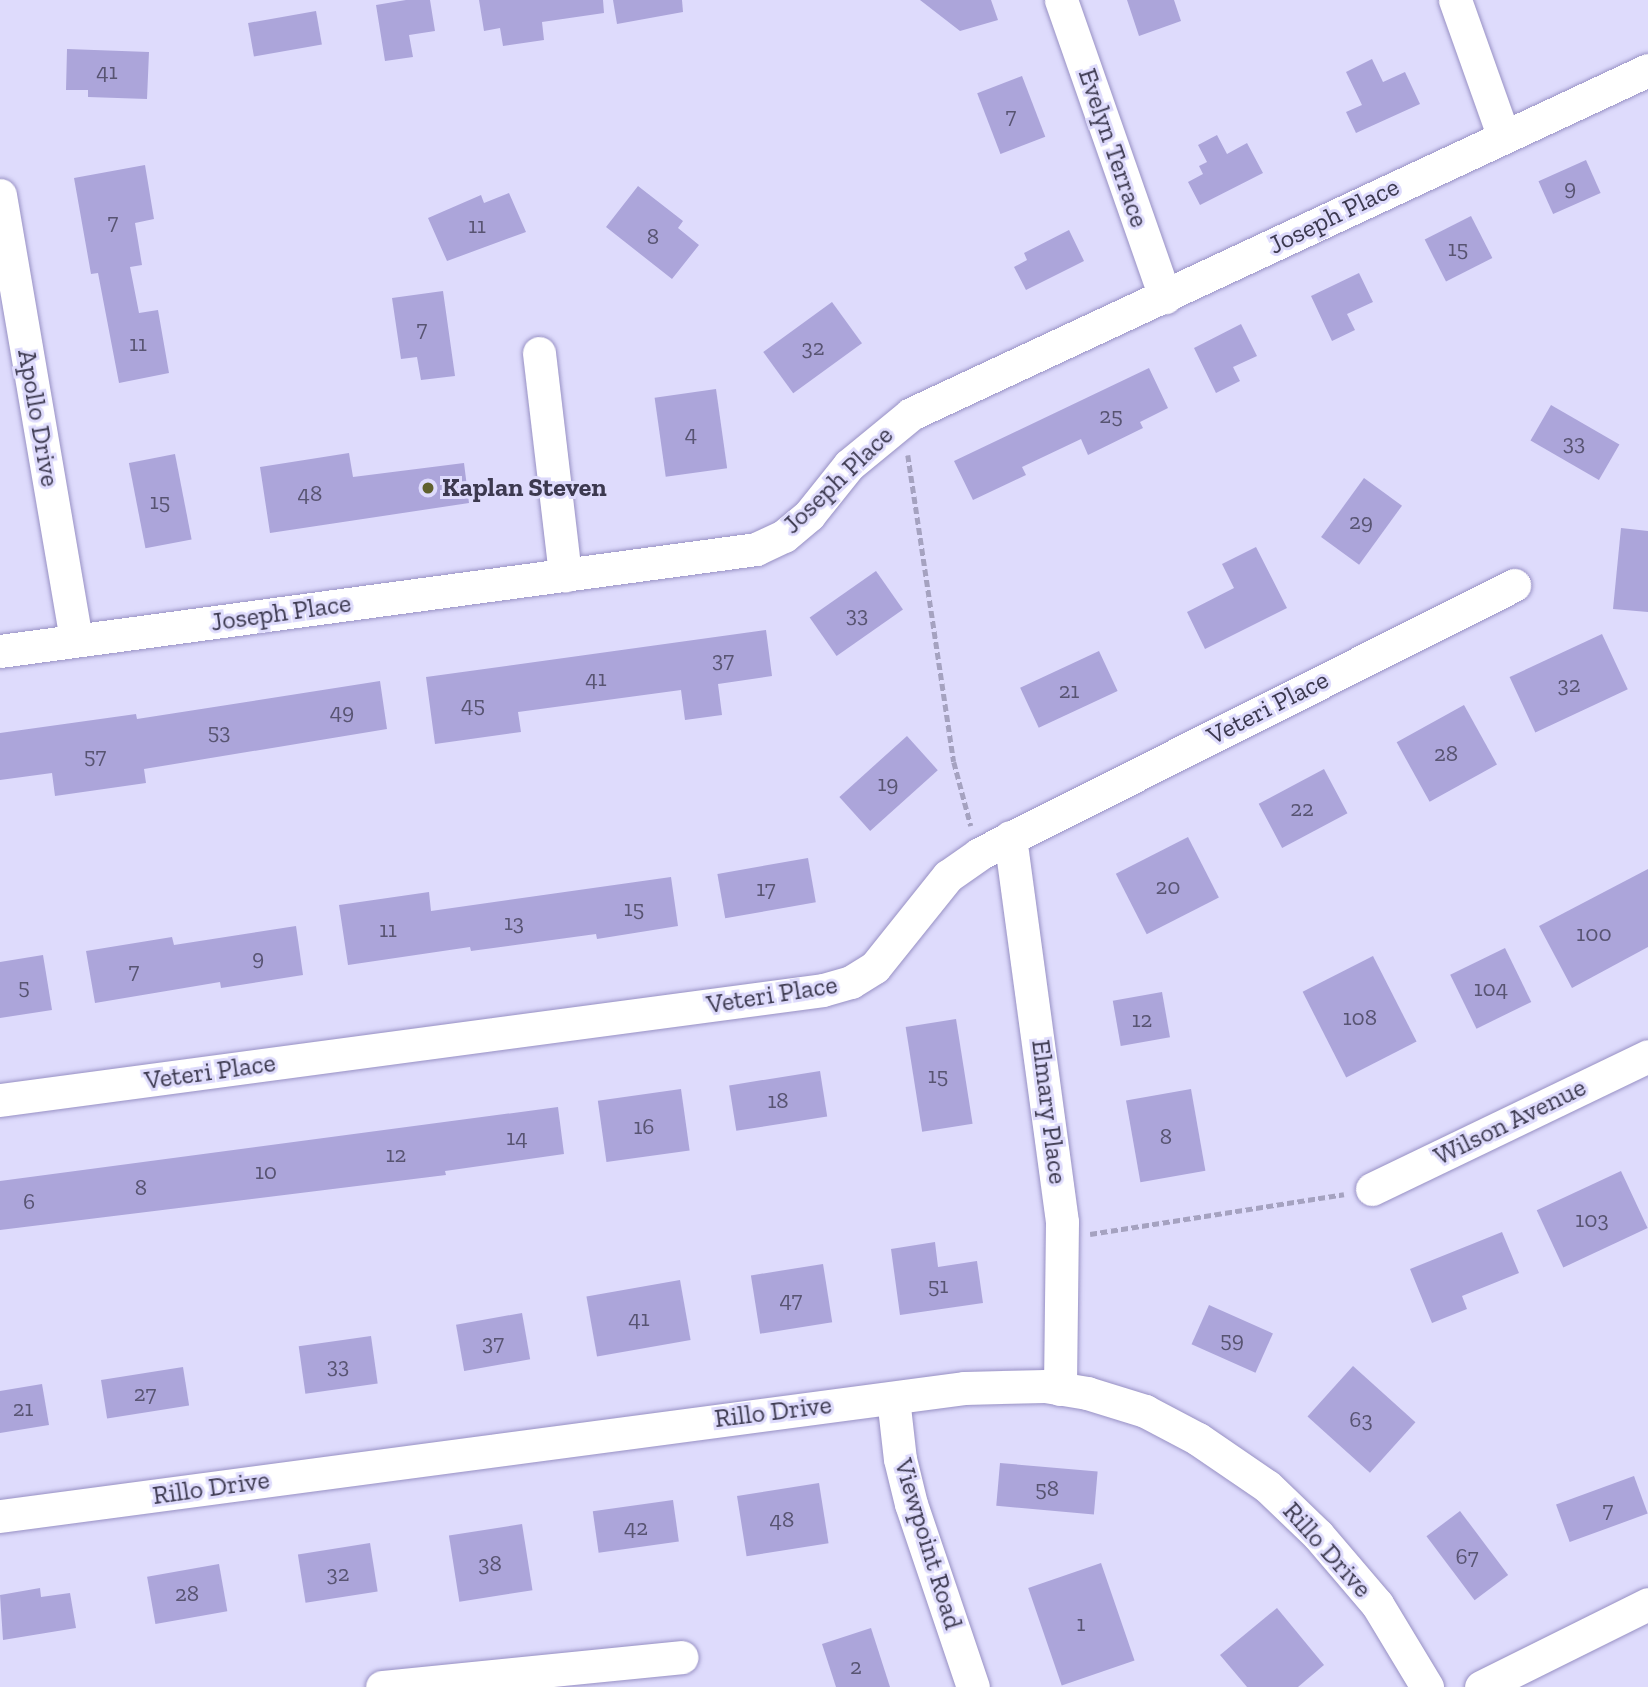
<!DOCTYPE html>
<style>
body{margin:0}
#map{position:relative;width:1648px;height:1687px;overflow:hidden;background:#dedbfc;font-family:"Zilla Slab",serif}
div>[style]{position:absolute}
.building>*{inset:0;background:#aca5da;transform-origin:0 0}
.path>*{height:4.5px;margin-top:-2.25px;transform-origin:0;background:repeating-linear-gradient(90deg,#a5a2c0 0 7px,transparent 0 10.5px)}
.roads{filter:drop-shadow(0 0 2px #9891c4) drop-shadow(0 0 2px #9891c4)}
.minor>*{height:33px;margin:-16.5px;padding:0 16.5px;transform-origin:16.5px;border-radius:16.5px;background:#fff}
.dots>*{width:19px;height:19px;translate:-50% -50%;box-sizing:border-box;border:4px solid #dedbfc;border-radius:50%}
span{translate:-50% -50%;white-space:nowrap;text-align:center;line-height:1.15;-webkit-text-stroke:6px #dedbfc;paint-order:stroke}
.number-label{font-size:23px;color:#585472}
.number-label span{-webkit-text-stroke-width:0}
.street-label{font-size:26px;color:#3c394f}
.poi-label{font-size:26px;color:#3c394f;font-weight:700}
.left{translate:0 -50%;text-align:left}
</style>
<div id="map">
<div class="building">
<i style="clip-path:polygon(406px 0,430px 0,435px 31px,409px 35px,413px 57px,385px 61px,376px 5px)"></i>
<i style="clip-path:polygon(479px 0,603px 0,604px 13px,542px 22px,544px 40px,503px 46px,500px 28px,484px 31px)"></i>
<i style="clip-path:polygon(613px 0,682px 0,683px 12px,617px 24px)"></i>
<i style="clip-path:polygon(920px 0,991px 0,998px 20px,960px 31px)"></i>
<i style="clip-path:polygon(1127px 0,1174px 0,1181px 21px,1139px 36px)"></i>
<i style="left:316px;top:11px;width:34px;height:69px;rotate:80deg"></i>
<i style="clip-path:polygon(67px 49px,149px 52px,147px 99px,88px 97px,88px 90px,66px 90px)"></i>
<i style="clip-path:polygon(1372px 59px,1383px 82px,1405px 72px,1420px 104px,1356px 133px,1346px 112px,1362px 105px,1346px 72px)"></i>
<i style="left:1022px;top:76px;width:65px;height:48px;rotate:69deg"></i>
<i style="clip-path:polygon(1217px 135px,1227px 154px,1247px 143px,1263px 173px,1200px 205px,1188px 182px,1203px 174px,1199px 166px,1207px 162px,1198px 145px)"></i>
<i style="left:1586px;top:160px;width:36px;height:52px;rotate:66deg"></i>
<i style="clip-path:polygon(145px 165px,154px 219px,135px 223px,142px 265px,130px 267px,139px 313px,158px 310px,169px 373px,119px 383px,98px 273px,91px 274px,74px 178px)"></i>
<i style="clip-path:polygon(638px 186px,683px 221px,678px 228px,699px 245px,672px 279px,606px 227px)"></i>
<i style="clip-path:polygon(509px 193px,526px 232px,447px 261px,428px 218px,481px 195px,484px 203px)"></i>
<i style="left:1471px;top:216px;width:47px;height:52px;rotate:63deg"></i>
<i style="clip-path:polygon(1069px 230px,1084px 261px,1026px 290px,1014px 267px,1027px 260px,1024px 253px)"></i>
<i style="clip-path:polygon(1359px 273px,1373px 302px,1347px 314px,1355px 330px,1332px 341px,1311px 296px)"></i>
<i style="clip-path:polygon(443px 291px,455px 376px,421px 380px,417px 357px,401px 359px,392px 298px)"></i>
<i style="left:832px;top:302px;width:51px;height:85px;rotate:54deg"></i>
<i style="clip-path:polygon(1241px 324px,1257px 356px,1233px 367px,1240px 381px,1216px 393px,1194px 348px)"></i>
<i style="clip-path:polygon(1149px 368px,1168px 408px,1140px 422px,1143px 428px,1088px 455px,1081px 439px,1022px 467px,1026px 475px,973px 500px,954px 461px)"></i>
<i style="left:716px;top:389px;width:80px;height:62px;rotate:82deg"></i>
<i style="left:1551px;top:405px;width:79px;height:41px;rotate:30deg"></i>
<i style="clip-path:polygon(349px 453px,353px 477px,464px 463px,469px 503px,270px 533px,260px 467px)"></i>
<i style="left:175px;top:454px;width:87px;height:47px;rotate:79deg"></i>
<i style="left:1364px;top:478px;width:47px;height:73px;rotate:36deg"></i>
<i style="clip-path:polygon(1621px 528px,1648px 531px,1648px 612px,1613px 609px)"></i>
<i style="clip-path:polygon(1256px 547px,1287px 608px,1205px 649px,1187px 612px,1234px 588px,1222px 564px)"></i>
<i style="left:876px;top:571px;width:47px;height:81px;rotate:55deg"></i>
<i style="clip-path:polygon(766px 630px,772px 676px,718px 684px,722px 715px,685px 720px,681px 690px,518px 712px,521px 732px,435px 744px,426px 677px)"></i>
<i style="left:1602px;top:634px;width:61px;height:102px;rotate:65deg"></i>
<i style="left:1099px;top:651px;width:44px;height:87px;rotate:65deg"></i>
<i style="clip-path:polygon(380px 681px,387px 729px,144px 769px,146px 783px,55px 796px,52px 773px,0 780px,0 733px,136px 714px,137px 719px)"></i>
<i style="left:1464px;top:705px;width:68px;height:77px;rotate:61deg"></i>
<i style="left:907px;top:736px;width:46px;height:91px;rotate:48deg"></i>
<i style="left:1324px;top:769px;width:50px;height:74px;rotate:62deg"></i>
<i style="left:1188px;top:837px;width:68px;height:81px;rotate:63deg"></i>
<i style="left:808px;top:858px;width:45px;height:92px;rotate:80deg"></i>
<i style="clip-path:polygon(1648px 869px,1648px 947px,1572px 988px,1539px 926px)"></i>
<i style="clip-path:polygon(671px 877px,678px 926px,597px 939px,596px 934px,471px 951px,470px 947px,348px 965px,339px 905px,429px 892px,431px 911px)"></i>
<i style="clip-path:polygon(296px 926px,303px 975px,221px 988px,220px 982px,95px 1003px,86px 951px,172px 937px,174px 945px)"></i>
<i style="left:1505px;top:948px;width:60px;height:61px;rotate:64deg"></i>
<i style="clip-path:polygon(43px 955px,52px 1010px,0 1018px,0 962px)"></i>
<i style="left:1373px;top:956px;width:96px;height:79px;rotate:63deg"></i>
<i style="left:1162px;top:992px;width:46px;height:50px;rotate:80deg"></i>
<i style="left:956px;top:1019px;width:106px;height:51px;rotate:81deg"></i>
<i style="left:820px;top:1071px;width:46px;height:92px;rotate:81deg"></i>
<i style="left:681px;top:1089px;width:62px;height:84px;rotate:82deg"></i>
<i style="left:1191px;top:1089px;width:83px;height:66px;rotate:80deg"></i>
<i style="clip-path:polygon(558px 1107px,564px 1154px,445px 1171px,446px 1175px,0 1230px,0 1181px)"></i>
<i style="left:1621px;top:1171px;width:63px;height:93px;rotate:65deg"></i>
<i style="clip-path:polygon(1502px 1232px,1519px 1273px,1462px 1296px,1467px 1309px,1432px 1323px,1410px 1269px)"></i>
<i style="clip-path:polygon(935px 1242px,938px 1267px,977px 1261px,983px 1303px,900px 1315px,891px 1249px)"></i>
<i style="left:823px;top:1264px;width:59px;height:73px;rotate:81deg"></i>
<i style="left:680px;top:1280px;width:61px;height:95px;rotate:80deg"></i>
<i style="left:1209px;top:1305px;width:70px;height:43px;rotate:24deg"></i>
<i style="left:522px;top:1313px;width:47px;height:67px;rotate:80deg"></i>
<i style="left:371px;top:1336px;width:48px;height:73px;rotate:82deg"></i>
<i style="left:1353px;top:1366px;width:84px;height:68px;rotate:42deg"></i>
<i style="left:183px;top:1367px;width:39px;height:83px;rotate:81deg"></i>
<i style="clip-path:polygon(42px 1384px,49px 1425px,0 1433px,0 1391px)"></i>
<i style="left:1000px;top:1463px;width:98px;height:43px;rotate:5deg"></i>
<i style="left:1634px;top:1476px;width:40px;height:83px;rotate:70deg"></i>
<i style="left:819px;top:1483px;width:61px;height:83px;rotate:81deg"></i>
<i style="left:673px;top:1500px;width:42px;height:81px;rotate:82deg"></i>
<i style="left:1460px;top:1511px;width:80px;height:42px;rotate:53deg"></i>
<i style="left:522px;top:1524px;width:67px;height:74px;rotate:81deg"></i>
<i style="left:370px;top:1543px;width:49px;height:73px;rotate:81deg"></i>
<i style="left:1101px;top:1563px;width:103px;height:77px;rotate:71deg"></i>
<i style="left:219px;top:1564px;width:48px;height:73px;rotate:80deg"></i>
<i style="clip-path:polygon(40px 1588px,41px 1597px,70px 1593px,76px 1628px,3px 1640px,0 1595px)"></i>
<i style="clip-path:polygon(1277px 1608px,1324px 1665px,1298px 1687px,1247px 1687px,1220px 1655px)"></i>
<i style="clip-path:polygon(871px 1628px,890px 1687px,836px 1687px,822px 1644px)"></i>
</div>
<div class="path">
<i style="left:908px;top:455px;width:310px;rotate:81.5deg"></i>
<i style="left:954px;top:762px;width:66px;rotate:75.1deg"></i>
<i style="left:1090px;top:1234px;width:257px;rotate:-8.9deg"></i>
</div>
<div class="roads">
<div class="minor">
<i style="left:1061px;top:0;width:315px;rotate:70.7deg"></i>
<i style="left:1455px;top:0;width:143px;rotate:70.4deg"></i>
<i style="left:0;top:195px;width:451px;rotate:80.3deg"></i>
<i style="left:539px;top:353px;width:224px;rotate:83.3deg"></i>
<i style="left:0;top:651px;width:763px;rotate:-7.68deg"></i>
<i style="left:756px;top:549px;width:31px;rotate:-25deg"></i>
<i style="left:784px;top:536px;width:33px;rotate:-40deg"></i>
<i style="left:809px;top:515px;width:64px;rotate:-51.3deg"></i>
<i style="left:849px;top:465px;width:80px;rotate:-39.4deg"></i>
<i style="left:911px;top:414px;width:813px;rotate:-25.02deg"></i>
<i style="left:1010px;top:837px;width:388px;rotate:82.3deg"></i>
<i style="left:1062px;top:1222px;width:167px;rotate:90.7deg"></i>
<i style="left:0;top:1100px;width:830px;rotate:-7.61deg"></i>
<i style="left:823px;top:990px;width:29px;rotate:-16deg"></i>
<i style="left:851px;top:982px;width:28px;rotate:-32deg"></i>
<i style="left:875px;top:967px;width:117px;rotate:-51.3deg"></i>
<i style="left:948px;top:876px;width:38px;rotate:-35deg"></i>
<i style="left:979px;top:854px;width:599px;rotate:-26.69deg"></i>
<i style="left:1372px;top:1189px;width:306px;rotate:-25.7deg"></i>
<i style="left:893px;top:1398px;width:61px;rotate:83.5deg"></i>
<i style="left:900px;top:1459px;width:46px;rotate:76.3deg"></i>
<i style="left:911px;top:1504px;width:193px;rotate:71.3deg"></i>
<i style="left:0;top:1516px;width:972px;rotate:-7.56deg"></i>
<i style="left:964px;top:1388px;width:81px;rotate:-1.4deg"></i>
<i style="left:1045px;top:1386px;width:43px;rotate:9.5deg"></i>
<i style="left:1087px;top:1393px;width:61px;rotate:17.2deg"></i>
<i style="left:1145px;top:1411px;width:60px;rotate:27.8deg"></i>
<i style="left:1198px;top:1439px;width:83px;rotate:34.3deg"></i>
<i style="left:1267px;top:1486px;width:71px;rotate:43.9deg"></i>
<i style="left:1318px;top:1535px;width:91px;rotate:49.5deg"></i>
<i style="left:1377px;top:1604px;width:97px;rotate:58.9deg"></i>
<i style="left:382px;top:1687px;width:301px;rotate:-5.7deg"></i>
<i style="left:1481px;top:1687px;width:186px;rotate:-26.4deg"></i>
</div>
</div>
<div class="dots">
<i style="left:428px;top:488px;background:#60612e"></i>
</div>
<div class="number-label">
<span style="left:107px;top:71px">41</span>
<span style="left:1011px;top:115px">7</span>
<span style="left:1570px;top:187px">9</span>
<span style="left:113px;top:221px">7</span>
<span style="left:477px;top:225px">11</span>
<span style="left:653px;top:236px">8</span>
<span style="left:1458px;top:248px">15</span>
<span style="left:422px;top:328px">7</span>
<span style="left:138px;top:343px">11</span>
<span style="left:813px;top:347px">32</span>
<span style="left:1111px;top:415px">25</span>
<span style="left:691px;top:433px">4</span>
<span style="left:1574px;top:442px">33</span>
<span style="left:310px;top:493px">48</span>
<span style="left:160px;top:501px">15</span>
<span style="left:1361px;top:521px">29</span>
<span style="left:857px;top:614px">33</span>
<span style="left:723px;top:659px">37</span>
<span style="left:596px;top:678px">41</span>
<span style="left:1569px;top:684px">32</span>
<span style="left:1069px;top:690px">21</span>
<span style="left:473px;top:704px">45</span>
<span style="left:342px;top:711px">49</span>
<span style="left:219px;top:731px">53</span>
<span style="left:1446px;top:753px">28</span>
<span style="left:95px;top:755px">57</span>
<span style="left:888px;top:783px">19</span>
<span style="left:1302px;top:808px">22</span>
<span style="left:1168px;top:886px">20</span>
<span style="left:766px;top:888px">17</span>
<span style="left:634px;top:908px">15</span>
<span style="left:514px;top:922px">13</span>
<span style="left:388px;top:929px">11</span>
<span style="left:1594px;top:933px">100</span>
<span style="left:258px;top:957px">9</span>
<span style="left:134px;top:970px">7</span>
<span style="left:24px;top:986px">5</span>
<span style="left:1491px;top:988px">104</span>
<span style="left:1360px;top:1017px">108</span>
<span style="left:1142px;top:1019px">12</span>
<span style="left:938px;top:1075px">15</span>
<span style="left:778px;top:1100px">18</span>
<span style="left:644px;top:1126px">16</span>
<span style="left:1166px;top:1136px">8</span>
<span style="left:517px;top:1137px">14</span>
<span style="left:396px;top:1154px">12</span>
<span style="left:266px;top:1171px">10</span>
<span style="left:141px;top:1187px">8</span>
<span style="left:29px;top:1201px">6</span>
<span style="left:1592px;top:1219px">103</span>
<span style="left:938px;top:1285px">51</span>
<span style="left:791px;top:1299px">47</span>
<span style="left:639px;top:1318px">41</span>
<span style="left:1232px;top:1339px">59</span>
<span style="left:493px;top:1342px">37</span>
<span style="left:338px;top:1365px">33</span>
<span style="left:145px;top:1393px">27</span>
<span style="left:23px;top:1408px">21</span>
<span style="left:1361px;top:1419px">63</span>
<span style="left:1047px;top:1488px">58</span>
<span style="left:1608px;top:1509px">7</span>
<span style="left:782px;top:1519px">48</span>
<span style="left:636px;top:1527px">42</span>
<span style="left:1467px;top:1556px">67</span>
<span style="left:490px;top:1563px">38</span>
<span style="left:338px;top:1573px">32</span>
<span style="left:187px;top:1593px">28</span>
<span style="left:1081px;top:1623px">1</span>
<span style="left:856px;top:1666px">2</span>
</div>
<div class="street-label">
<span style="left:1113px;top:148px;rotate:71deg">Evelyn Terrace</span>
<span style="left:1334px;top:216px;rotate:-26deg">Joseph Place</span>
<span style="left:38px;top:418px;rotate:80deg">Apollo Drive</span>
<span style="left:838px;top:480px;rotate:-44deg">Joseph Place</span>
<span style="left:281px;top:613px;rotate:-8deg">Joseph Place</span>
<span style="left:1268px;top:708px;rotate:-27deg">Veteri Place</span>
<span style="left:772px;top:995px;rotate:-9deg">Veteri Place</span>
<span style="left:210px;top:1072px;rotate:-8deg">Veteri Place</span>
<span style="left:1049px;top:1112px;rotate:83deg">Elmary Place</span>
<span style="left:1510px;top:1122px;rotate:-26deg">Wilson Avenue</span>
<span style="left:773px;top:1412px;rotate:-7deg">Rillo Drive</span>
<span style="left:211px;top:1488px;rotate:-8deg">Rillo Drive</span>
<span style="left:928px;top:1544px;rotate:73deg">Viewpoint Road</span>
<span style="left:1327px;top:1550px;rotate:48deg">Rillo Drive</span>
</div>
<div class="poi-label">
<span class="left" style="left:442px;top:488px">Kaplan Steven</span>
</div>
</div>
